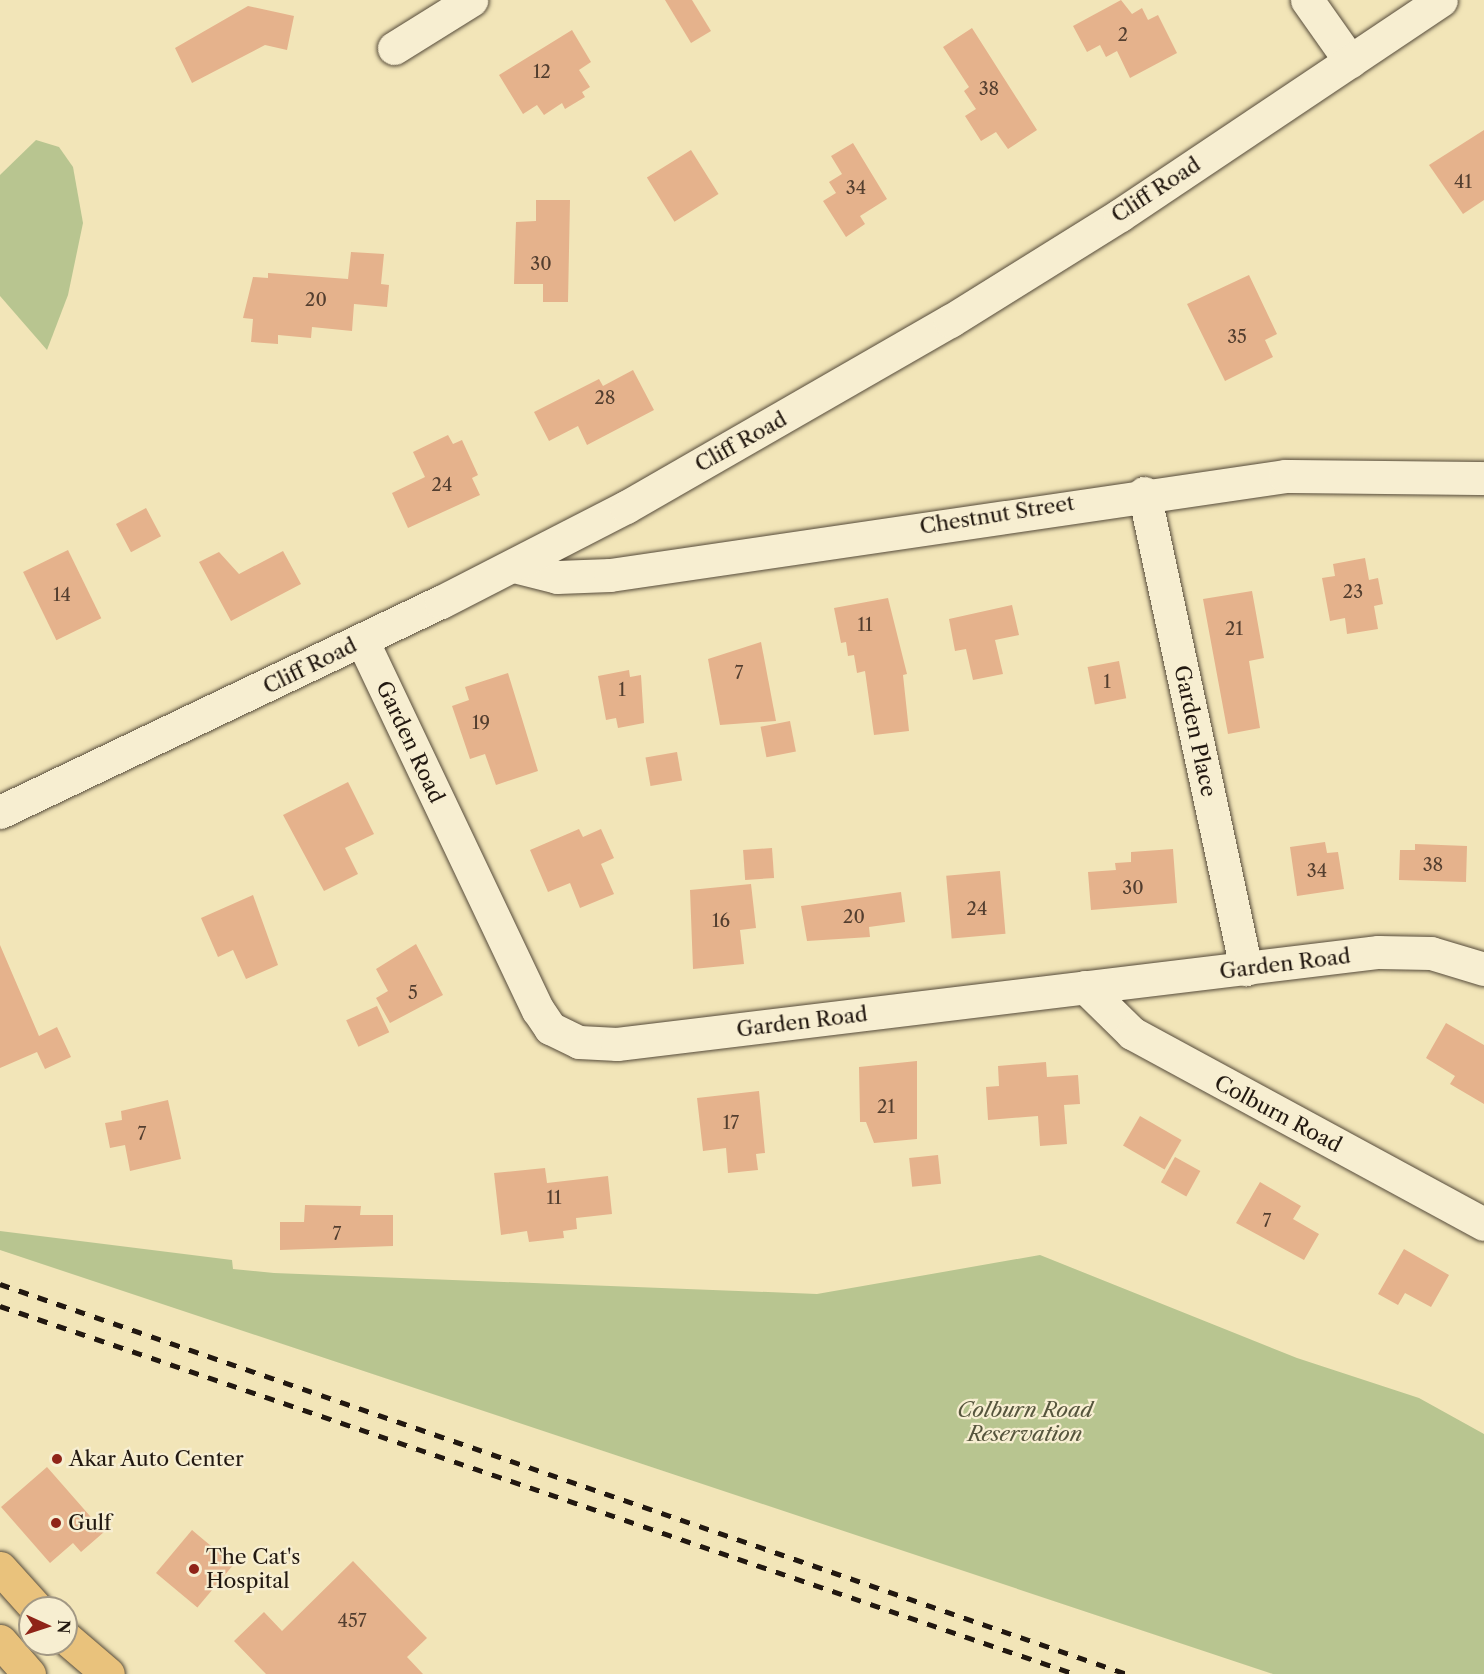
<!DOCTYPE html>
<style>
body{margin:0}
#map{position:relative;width:1484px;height:1674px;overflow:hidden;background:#f2e5b8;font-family:"Libre Caslon Text",serif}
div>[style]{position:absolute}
.green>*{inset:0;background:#b8c590}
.building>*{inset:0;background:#e5b28c;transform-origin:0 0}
.roads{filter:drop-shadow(0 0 2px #564b3a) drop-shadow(0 0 2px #564b3a)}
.minor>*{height:33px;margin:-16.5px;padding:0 16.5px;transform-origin:16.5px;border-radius:16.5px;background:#f7eed1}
.highway>*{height:33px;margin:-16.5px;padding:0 16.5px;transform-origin:16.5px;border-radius:16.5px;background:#e9c27c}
.rail>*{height:4.5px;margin-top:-2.25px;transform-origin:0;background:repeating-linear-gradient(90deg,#221810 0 10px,transparent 0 20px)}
.dots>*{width:16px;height:16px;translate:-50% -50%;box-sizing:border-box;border:3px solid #f7eed1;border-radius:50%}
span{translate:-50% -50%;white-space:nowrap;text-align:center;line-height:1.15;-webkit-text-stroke:4.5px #f7eed1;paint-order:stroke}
.number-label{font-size:18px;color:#533e2f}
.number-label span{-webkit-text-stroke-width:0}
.street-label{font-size:21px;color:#221810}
.park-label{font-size:21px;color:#56553d;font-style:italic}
.poi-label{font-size:21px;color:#221810}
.left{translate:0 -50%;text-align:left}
.north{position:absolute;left:18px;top:1596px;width:60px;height:60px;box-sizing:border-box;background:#f7eed1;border:2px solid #a29884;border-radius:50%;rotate:93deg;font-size:16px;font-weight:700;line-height:24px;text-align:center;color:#221810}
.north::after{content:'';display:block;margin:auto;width:21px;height:27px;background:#8f2418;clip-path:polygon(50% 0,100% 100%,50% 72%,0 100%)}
</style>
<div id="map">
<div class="green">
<i style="clip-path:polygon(36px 140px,59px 147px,73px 167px,83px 223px,68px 295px,47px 350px,0 296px,0 175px)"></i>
<i style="clip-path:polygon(0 1231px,232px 1260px,233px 1269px,274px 1273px,817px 1294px,1040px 1255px,1297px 1358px,1419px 1398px,1484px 1434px,1484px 1674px,1273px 1674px,0 1250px)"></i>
</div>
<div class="building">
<i style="clip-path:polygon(665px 0,692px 0,711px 31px,691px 43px)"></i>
<i style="clip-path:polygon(1121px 0,1132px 14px,1142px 8px,1148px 20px,1158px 15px,1177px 53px,1130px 78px,1117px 51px,1106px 57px,1100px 45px,1087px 52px,1073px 26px)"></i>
<i style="clip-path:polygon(248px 6px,294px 16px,287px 50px,265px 45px,192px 83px,175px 48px)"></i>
<i style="clip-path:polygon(972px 28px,1037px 130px,1008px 149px,996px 132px,981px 141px,965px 116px,976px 109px,964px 91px,969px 87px,943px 47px)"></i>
<i style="clip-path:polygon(572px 30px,591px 62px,579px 70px,590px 87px,582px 92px,585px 97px,565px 109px,562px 103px,544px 115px,537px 105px,523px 114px,499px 75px)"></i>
<i style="clip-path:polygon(1484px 130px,1484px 200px,1463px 214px,1429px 165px)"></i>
<i style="clip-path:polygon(853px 143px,887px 199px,860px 216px,865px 224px,846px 237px,823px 201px,836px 193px,829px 182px,842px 174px,831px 156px)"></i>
<i style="left:691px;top:150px;width:52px;height:52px;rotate:58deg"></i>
<i style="clip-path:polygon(536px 200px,570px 200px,568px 302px,543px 302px,543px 284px,514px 284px,516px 222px,536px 221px)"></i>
<i style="clip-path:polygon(351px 252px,384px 254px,381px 284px,389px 285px,387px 307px,354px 304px,352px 331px,312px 327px,311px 338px,278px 335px,278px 344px,251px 342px,253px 319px,243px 318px,253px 277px,268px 278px,268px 273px,348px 279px)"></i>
<i style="clip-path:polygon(1249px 275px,1277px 334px,1265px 340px,1273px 357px,1225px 381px,1187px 304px)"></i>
<i style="clip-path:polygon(633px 370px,654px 410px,587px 445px,578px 426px,549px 441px,534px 412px,599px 379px,603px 386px)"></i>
<i style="clip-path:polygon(448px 435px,453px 444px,462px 440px,478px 475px,472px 478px,480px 495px,408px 528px,392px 493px,425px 477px,413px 452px)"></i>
<i style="left:146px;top:508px;width:32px;height:34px;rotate:62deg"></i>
<i style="left:68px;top:550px;width:76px;height:50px;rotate:64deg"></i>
<i style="clip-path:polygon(283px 551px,301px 584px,231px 621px,199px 562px,219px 552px,239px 574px)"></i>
<i style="clip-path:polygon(1365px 558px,1369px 580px,1378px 578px,1383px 604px,1374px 606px,1378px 629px,1347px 634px,1345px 618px,1330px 621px,1322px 578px,1335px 576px,1333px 564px)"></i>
<i style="clip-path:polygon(1252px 591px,1264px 658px,1249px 661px,1260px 728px,1228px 734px,1203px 599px)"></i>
<i style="clip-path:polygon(888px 598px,907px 674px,903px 675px,909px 731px,874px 735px,865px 671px,857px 673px,854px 655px,848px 656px,846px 642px,841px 643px,834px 608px)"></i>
<i style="clip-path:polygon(1012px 605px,1019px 635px,995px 640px,1003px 674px,973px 680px,966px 649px,955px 651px,949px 619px)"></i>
<i style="clip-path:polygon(761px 642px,776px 721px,720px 725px,708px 659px)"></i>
<i style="left:1119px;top:661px;width:38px;height:32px;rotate:79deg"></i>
<i style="clip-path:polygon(629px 670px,630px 677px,641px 675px,644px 723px,618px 728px,616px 718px,606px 720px,598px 676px)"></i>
<i style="clip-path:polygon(508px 673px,538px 771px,496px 785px,485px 754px,470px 759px,452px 706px,469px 700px,465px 687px)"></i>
<i style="left:790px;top:721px;width:31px;height:30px;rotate:79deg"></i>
<i style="left:677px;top:752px;width:29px;height:32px;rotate:80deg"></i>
<i style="clip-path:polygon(348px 782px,374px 834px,345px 848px,358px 874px,324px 891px,283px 815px)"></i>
<i style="clip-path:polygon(579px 829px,583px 837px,601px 829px,614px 858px,601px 864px,614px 894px,580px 908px,570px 883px,548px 892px,530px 850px)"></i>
<i style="clip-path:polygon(1325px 842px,1327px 853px,1338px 852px,1344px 889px,1297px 896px,1290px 847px)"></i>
<i style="clip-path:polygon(1415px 844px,1467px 846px,1466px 882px,1399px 880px,1400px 850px,1415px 850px)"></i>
<i style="left:772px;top:848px;width:30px;height:29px;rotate:86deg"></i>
<i style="clip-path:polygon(1173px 849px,1177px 903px,1091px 910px,1088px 872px,1116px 870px,1115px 863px,1131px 862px,1131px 852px)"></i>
<i style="left:1000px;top:871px;width:63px;height:54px;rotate:85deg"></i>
<i style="clip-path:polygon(751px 884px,756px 928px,740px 930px,744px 964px,693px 969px,690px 890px)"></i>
<i style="clip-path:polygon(901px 892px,905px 922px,869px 927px,870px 937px,807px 941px,801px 906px)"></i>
<i style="clip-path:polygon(253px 895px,278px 965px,246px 979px,233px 950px,218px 957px,201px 918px)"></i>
<i style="clip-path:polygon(416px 944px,443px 995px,390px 1023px,376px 998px,388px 991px,376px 969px)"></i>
<i style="clip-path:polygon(0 945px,39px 1036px,57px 1027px,71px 1057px,45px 1069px,37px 1052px,0 1068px)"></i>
<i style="left:377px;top:1006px;width:29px;height:34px;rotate:65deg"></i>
<i style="clip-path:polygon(1446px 1023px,1484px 1045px,1484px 1104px,1450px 1084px,1455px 1076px,1426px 1058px)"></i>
<i style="clip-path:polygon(917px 1061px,917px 1139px,874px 1143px,866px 1122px,860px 1122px,859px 1067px)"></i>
<i style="clip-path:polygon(1046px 1062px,1047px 1077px,1078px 1075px,1080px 1104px,1064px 1105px,1067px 1144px,1040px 1146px,1038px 1116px,988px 1120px,986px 1087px,999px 1086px,998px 1066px)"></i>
<i style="clip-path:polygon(759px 1091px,765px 1153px,756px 1154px,758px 1170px,728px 1173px,726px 1148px,703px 1151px,697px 1098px)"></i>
<i style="clip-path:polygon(168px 1100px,181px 1159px,130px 1171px,125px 1145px,110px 1148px,105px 1123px,122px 1120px,121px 1111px)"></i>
<i style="left:1140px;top:1116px;width:48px;height:34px;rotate:30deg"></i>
<i style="left:938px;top:1155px;width:29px;height:29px;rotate:84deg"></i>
<i style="left:1175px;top:1157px;width:29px;height:29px;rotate:29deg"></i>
<i style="clip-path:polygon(545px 1168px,547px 1183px,608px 1176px,612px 1214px,576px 1218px,577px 1229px,563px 1231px,564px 1238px,529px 1242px,527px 1231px,501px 1235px,494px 1173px)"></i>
<i style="clip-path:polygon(1260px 1182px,1301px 1206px,1293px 1219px,1319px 1234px,1304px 1260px,1236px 1223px)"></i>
<i style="clip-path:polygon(305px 1205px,361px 1206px,360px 1215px,393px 1215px,393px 1246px,280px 1250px,280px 1222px,304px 1222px)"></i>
<i style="clip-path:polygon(1404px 1249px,1449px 1275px,1431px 1307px,1405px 1293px,1398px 1305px,1378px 1294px)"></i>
<i style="clip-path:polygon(47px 1467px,104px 1532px,81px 1552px,73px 1543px,50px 1563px,1px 1507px)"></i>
<i style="left:192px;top:1530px;width:54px;height:56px;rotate:40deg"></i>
<i style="clip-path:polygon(353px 1561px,427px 1638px,407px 1657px,423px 1674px,266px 1674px,234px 1641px,264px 1612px,282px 1631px)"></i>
</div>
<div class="roads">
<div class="minor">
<i style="left:1307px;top:0;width:75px;rotate:54.8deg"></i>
<i style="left:394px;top:48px;width:91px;rotate:-31.9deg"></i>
<i style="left:1144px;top:493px;width:487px;rotate:77.9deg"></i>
<i style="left:514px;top:566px;width:44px;rotate:14.3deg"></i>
<i style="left:557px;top:577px;width:53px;rotate:-2.2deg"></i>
<i style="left:610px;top:575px;width:682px;rotate:-8.34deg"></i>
<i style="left:1285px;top:476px;width:199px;rotate:0.6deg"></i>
<i style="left:362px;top:640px;width:410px;rotate:64.6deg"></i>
<i style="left:538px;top:1010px;width:22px;rotate:56deg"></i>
<i style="left:550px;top:1028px;width:32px;rotate:26deg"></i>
<i style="left:579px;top:1042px;width:38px;rotate:3deg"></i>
<i style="left:617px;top:1044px;width:767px;rotate:-6.89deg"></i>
<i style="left:1378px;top:952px;width:53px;rotate:1.1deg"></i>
<i style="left:1431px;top:953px;width:55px;rotate:16.8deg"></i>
<i style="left:0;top:812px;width:488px;rotate:-25.5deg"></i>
<i style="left:441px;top:602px;width:208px;rotate:-27.2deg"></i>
<i style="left:626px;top:507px;width:374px;rotate:-29.9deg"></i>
<i style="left:950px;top:321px;width:200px;rotate:-31.9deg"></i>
<i style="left:1120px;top:215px;width:386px;rotate:-33.8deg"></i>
<i style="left:1085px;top:987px;width:66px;rotate:44.4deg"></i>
<i style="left:1132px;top:1033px;width:400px;rotate:28.5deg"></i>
</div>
<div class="highway">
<i style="left:0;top:1568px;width:54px;rotate:48deg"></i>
<i style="left:66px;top:1638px;width:55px;rotate:40.6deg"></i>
<i style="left:0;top:1641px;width:44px;rotate:48.7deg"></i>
</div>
</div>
<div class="rail">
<i style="left:0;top:1284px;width:1193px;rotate:19.09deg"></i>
<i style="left:0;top:1306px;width:1136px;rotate:18.9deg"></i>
</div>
<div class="dots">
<i style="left:57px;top:1459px;background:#8f2418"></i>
<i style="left:56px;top:1523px;background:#8f2418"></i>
<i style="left:194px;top:1569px;background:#8f2418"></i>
</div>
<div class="number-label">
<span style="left:1123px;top:35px">2</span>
<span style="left:542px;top:72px">12</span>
<span style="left:989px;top:89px">38</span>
<span style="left:1463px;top:182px">41</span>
<span style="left:856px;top:188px">34</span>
<span style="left:541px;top:264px">30</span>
<span style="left:316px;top:300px">20</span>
<span style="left:1237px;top:337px">35</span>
<span style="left:605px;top:398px">28</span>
<span style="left:442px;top:485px">24</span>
<span style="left:1353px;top:592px">23</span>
<span style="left:62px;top:595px">14</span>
<span style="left:865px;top:625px">11</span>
<span style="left:1234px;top:629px">21</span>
<span style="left:739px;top:673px">7</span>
<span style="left:1107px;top:682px">1</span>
<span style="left:622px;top:690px">1</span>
<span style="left:481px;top:723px">19</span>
<span style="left:1433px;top:865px">38</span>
<span style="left:1317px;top:871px">34</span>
<span style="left:1133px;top:888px">30</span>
<span style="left:977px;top:909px">24</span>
<span style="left:854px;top:917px">20</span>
<span style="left:721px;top:921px">16</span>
<span style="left:413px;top:993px">5</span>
<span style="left:886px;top:1107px">21</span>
<span style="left:731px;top:1123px">17</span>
<span style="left:142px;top:1134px">7</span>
<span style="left:554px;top:1198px">11</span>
<span style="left:1267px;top:1221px">7</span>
<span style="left:337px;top:1234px">7</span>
<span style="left:352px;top:1621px">457</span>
</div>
<div class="street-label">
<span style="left:1156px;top:190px;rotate:-33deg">Cliff Road</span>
<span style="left:741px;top:442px;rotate:-29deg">Cliff Road</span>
<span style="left:997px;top:515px;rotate:-9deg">Chestnut Street</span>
<span style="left:310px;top:666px;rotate:-26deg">Cliff Road</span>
<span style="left:1195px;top:731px;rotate:78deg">Garden Place</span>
<span style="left:410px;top:742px;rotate:65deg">Garden Road</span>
<span style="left:1285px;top:964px;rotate:-7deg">Garden Road</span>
<span style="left:802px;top:1022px;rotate:-7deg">Garden Road</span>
<span style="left:1278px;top:1114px;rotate:28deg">Colburn Road</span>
</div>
<div class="park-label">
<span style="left:1025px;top:1422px">Colburn Road<br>Reservation</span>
</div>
<div class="poi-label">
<span class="left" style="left:69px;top:1459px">Akar Auto Center</span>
<span class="left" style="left:68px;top:1523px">Gulf</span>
<span class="left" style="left:206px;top:1569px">The Cat's<br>Hospital</span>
</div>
<div class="north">N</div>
</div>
